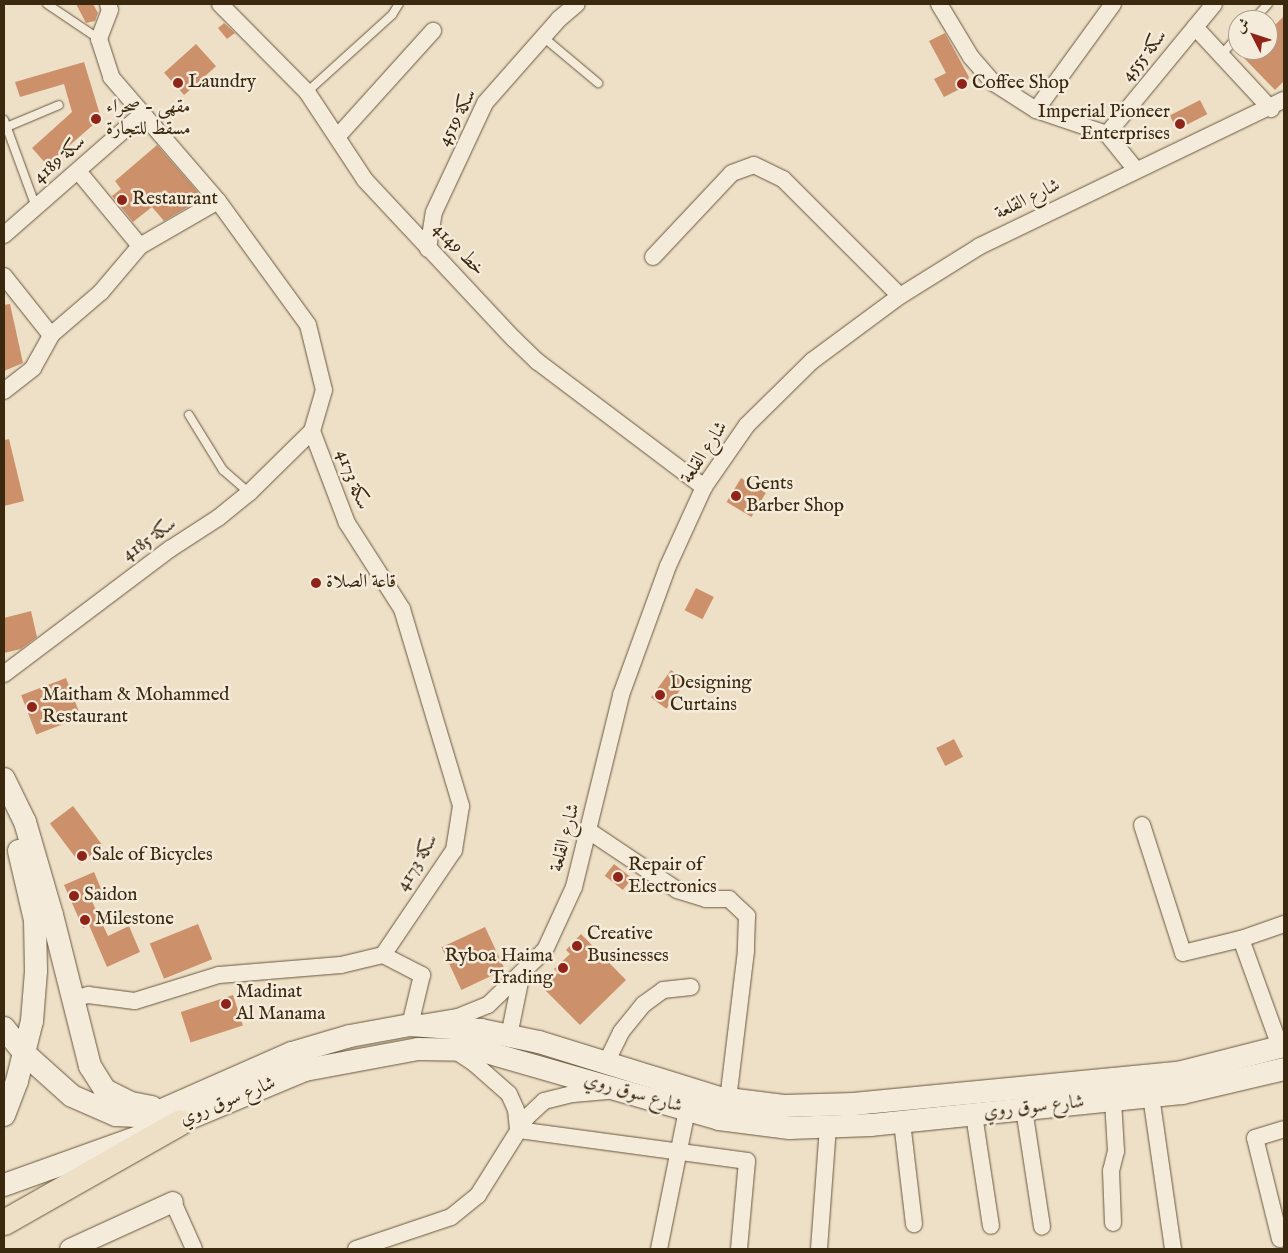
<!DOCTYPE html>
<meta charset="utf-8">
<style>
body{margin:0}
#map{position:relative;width:1288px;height:1253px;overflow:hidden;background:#eee0c7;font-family:"IM FELL English",Amiri,serif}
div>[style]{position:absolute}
.building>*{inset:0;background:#cc916b;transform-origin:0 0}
.roads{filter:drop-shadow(0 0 1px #68573d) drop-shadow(0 0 1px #68573d)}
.service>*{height:8px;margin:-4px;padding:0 4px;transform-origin:4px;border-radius:4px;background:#f4ebdb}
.minor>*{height:16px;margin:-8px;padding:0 8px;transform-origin:8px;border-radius:8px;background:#f4ebdb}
.tertiary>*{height:20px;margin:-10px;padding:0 10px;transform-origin:10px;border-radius:10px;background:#f4ebdb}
.secondary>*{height:22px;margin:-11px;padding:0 11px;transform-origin:11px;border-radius:11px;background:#f4ebdb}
.primary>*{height:25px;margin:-12.5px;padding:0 12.5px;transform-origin:12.5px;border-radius:12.5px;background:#eee0c7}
.dots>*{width:14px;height:14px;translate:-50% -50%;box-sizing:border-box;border:2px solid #f4ebdb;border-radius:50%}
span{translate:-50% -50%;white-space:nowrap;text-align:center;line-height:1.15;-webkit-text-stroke:5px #f4ebdb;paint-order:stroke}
.street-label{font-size:19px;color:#3b290f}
.poi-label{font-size:19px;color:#3b290f}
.left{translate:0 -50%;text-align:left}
.right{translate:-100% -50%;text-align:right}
.frame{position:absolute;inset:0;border:5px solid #3b290f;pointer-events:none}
.north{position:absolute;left:1228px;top:10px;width:50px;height:50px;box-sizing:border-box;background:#f4ebdb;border:1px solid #aa9d89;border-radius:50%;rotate:311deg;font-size:14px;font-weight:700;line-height:20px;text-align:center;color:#3b290f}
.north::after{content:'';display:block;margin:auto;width:18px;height:22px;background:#8f2418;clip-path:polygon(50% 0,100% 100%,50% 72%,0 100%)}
</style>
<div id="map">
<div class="building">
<i style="clip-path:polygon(76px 4px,93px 4px,98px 13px,95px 21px,86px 23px)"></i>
<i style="clip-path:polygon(1284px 16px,1284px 81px,1275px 90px,1243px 57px,1250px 50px,1268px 50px,1268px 32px)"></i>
<i style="clip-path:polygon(224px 23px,235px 33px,227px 39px,218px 28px)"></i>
<i style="clip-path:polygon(945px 33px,969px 77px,966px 86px,944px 97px,934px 79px,946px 73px,929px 41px)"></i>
<i style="left:196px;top:44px;width:30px;height:43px;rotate:48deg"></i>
<i style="clip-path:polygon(84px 62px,101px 118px,47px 165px,32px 148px,72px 112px,64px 84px,20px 97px,15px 82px)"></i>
<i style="left:1200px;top:100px;width:16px;height:34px;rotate:63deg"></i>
<i style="clip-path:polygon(157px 145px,203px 198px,164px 221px,152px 207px,133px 222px,112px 196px,121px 189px,115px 181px)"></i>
<i style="clip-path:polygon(10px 304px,23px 363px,4px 371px,4px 305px)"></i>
<i style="clip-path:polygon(9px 439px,24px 501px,4px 506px,4px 440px)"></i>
<i style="left:741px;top:478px;width:29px;height:28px;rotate:31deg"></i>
<i style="left:696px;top:588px;width:20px;height:25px;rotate:27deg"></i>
<i style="clip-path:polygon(31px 611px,37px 637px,21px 649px,4px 653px,4px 618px)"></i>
<i style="left:671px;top:670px;width:19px;height:34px;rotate:36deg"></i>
<i style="left:66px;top:678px;width:42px;height:48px;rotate:69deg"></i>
<i style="left:954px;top:739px;width:20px;height:20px;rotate:63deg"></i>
<i style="left:73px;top:806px;width:50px;height:29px;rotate:53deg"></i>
<i style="left:614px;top:864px;width:23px;height:15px;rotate:38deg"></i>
<i style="clip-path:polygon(94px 872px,102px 891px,90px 897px,108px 936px,129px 926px,140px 952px,107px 967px,89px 925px,83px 928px,64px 885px)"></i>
<i style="left:198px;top:924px;width:38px;height:52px;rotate:68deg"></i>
<i style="left:485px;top:927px;width:47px;height:48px;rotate:65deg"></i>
<i style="clip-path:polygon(581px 934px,626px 980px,580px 1025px,543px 988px,558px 973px,554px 969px,570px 954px,566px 950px)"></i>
<i style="left:233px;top:995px;width:32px;height:55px;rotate:72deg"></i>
</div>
<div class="roads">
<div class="service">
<i style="left:47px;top:4px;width:63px;rotate:33.9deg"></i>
<i style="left:1253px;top:20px;width:22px;rotate:-47deg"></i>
<i style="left:543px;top:37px;width:72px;rotate:39.9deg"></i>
<i style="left:1222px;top:54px;width:24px;rotate:-48deg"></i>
<i style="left:307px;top:92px;width:115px;rotate:-42.2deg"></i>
<i style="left:392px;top:15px;width:13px;rotate:-58deg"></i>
<i style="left:4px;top:120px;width:93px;rotate:69.8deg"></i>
<i style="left:9px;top:126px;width:54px;rotate:-22.8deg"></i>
<i style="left:189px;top:415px;width:65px;rotate:58.3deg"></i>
<i style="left:223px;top:470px;width:35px;rotate:41deg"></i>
</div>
<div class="minor">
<i style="left:108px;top:4px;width:6px;rotate:72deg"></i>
<i style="left:110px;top:10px;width:31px;rotate:111deg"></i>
<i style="left:99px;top:39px;width:40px;rotate:72deg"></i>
<i style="left:111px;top:77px;width:164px;rotate:49.2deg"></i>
<i style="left:220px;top:4px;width:124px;rotate:45.3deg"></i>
<i style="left:307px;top:92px;width:105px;rotate:56.6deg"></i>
<i style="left:365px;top:180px;width:218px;rotate:46.9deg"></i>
<i style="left:514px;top:339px;width:33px;rotate:44deg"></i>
<i style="left:538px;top:362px;width:208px;rotate:37deg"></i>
<i style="left:939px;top:4px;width:62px;rotate:58.9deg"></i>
<i style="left:971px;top:57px;width:35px;rotate:49deg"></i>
<i style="left:994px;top:83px;width:50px;rotate:32.7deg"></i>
<i style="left:1036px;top:110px;width:75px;rotate:18.7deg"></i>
<i style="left:1107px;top:134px;width:46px;rotate:51.1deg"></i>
<i style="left:1195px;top:27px;width:112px;rotate:47.2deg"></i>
<i style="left:1036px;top:110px;width:131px;rotate:-54deg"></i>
<i style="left:1107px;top:134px;width:168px;rotate:-50.5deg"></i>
<i style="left:338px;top:136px;width:142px;rotate:-47.9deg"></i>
<i style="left:78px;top:171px;width:97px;rotate:50.4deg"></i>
<i style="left:4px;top:235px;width:184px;rotate:-41.2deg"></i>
<i style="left:428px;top:249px;width:37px;rotate:-81deg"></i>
<i style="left:434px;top:212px;width:120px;rotate:-64.9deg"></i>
<i style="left:485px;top:103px;width:112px;rotate:-48.6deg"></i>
<i style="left:559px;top:19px;width:23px;rotate:-40deg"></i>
<i style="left:653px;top:257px;width:115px;rotate:-46.8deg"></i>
<i style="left:732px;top:173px;width:23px;rotate:-20deg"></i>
<i style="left:754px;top:165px;width:32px;rotate:26deg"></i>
<i style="left:783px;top:179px;width:165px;rotate:45deg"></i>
<i style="left:4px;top:276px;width:75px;rotate:51.5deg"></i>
<i style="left:4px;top:391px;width:37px;rotate:-38deg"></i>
<i style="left:33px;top:368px;width:38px;rotate:-61deg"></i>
<i style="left:51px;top:335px;width:66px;rotate:-40.7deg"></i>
<i style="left:101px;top:292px;width:60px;rotate:-49.7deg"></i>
<i style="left:140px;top:246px;width:90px;rotate:-30deg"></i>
<i style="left:218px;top:201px;width:153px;rotate:54deg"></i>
<i style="left:308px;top:325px;width:67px;rotate:76.2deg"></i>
<i style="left:324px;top:390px;width:43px;rotate:106.3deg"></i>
<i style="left:312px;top:431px;width:98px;rotate:69.2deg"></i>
<i style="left:347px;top:523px;width:102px;rotate:57.4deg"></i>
<i style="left:402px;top:609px;width:206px;rotate:73.3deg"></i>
<i style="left:461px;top:806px;width:45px;rotate:99deg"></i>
<i style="left:454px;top:850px;width:127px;rotate:124.1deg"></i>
<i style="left:383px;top:955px;width:44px;rotate:27.1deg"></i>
<i style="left:422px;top:975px;width:51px;rotate:103.5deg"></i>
<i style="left:410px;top:1025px;width:49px;rotate:-9.5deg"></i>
<i style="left:458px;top:1017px;width:32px;rotate:-22deg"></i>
<i style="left:488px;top:1005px;width:79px;rotate:-44deg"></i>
<i style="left:545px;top:950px;width:69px;rotate:-65.3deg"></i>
<i style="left:574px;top:887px;width:198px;rotate:-76.2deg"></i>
<i style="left:621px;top:695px;width:137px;rotate:-70deg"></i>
<i style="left:668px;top:566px;width:87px;rotate:-65.5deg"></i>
<i style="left:704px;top:487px;width:75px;rotate:-55.3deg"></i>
<i style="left:747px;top:425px;width:91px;rotate:-44.6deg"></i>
<i style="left:812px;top:361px;width:109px;rotate:-36.5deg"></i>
<i style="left:900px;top:296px;width:94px;rotate:-32deg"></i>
<i style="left:980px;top:246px;width:337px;rotate:-25.7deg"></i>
<i style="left:4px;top:674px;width:208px;rotate:-37deg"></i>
<i style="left:170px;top:549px;width:57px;rotate:-32.9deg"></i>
<i style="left:218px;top:518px;width:40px;rotate:-39deg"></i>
<i style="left:249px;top:493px;width:88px;rotate:-44.5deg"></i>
<i style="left:1142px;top:825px;width:134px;rotate:72.2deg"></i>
<i style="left:1183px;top:953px;width:60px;rotate:-13.6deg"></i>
<i style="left:1241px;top:939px;width:115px;rotate:70.1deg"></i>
<i style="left:589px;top:831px;width:106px;rotate:33.8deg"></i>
<i style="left:677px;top:890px;width:30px;rotate:17deg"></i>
<i style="left:706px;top:899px;width:23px"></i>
<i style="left:729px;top:899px;width:25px;rotate:43deg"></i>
<i style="left:747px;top:916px;width:35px;rotate:92deg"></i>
<i style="left:746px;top:951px;width:149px;rotate:96.9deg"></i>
<i style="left:1241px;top:939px;width:46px;rotate:-19.2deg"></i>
<i style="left:73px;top:999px;width:16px;rotate:-15deg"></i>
<i style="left:88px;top:995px;width:47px;rotate:7.3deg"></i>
<i style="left:135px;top:1001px;width:88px;rotate:-17.2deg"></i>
<i style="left:219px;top:975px;width:122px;rotate:-4.7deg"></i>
<i style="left:341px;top:965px;width:43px;rotate:-13.4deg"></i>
<i style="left:509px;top:1036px;width:65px;rotate:-78.5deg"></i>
<i style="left:453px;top:1049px;width:27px;rotate:34deg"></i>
<i style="left:475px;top:1064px;width:45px;rotate:41.4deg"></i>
<i style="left:509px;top:1094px;width:17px;rotate:66deg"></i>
<i style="left:516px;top:1110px;width:20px;rotate:84deg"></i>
<i style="left:606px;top:1063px;width:34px;rotate:-64deg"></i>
<i style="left:621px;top:1032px;width:36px;rotate:-51deg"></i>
<i style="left:644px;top:1004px;width:24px;rotate:-36deg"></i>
<i style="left:663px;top:990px;width:28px;rotate:-6deg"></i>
<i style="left:1151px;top:1096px;width:155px;rotate:81.8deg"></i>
<i style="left:1024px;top:1109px;width:119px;rotate:81.3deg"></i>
<i style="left:974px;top:1115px;width:112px;rotate:81.3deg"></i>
<i style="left:902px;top:1122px;width:103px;rotate:83.3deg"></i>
<i style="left:518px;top:1130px;width:231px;rotate:7.7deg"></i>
<i style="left:747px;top:1161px;width:88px;rotate:95.2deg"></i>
<i style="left:173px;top:1202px;width:51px;rotate:65.9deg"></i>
<i style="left:1113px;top:1223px;width:52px;rotate:-92.2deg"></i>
<i style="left:1111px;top:1171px;width:21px;rotate:-76deg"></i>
<i style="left:1116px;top:1151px;width:51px;rotate:-93.4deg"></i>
<i style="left:1280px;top:1239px;width:104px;rotate:-103.9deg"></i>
<i style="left:1255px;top:1138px;width:30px;rotate:-17deg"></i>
<i style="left:356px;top:1249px;width:100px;rotate:-18.6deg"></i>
<i style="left:451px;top:1217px;width:35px;rotate:-39deg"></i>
<i style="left:478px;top:1195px;width:92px;rotate:-57.9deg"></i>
<i style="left:527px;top:1117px;width:23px;rotate:-43deg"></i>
<i style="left:544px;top:1101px;width:30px;rotate:-14deg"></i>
<i style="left:573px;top:1094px;width:37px;rotate:-5deg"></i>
<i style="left:659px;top:1249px;width:142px;rotate:-78.6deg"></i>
<i style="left:819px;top:1249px;width:123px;rotate:-85.8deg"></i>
</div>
<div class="tertiary">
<i style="left:70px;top:1249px;width:113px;rotate:-24.5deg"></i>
</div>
<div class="secondary">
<i style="left:4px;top:779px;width:48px;rotate:64deg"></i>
<i style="left:25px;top:822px;width:97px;rotate:73.8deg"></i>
<i style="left:52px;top:915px;width:156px;rotate:75.9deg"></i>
<i style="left:90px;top:1066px;width:28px;rotate:58deg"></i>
<i style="left:105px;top:1090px;width:29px;rotate:27deg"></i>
<i style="left:131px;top:1103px;width:21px;rotate:11deg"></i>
<i style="left:4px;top:1028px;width:32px;rotate:51deg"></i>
<i style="left:24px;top:1053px;width:64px;rotate:41.9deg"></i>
<i style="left:72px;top:1096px;width:48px;rotate:23.4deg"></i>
<i style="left:116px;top:1115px;width:21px;rotate:3deg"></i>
<i style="left:137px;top:1116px;width:26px;rotate:-13deg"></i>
<i style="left:162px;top:1110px;width:142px;rotate:-23.7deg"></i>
<i style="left:292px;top:1053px;width:60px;rotate:-16.3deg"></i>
<i style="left:350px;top:1036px;width:61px;rotate:-10.4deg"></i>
<i style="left:410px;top:1025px;width:71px;rotate:4deg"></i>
<i style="left:481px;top:1030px;width:59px;rotate:11.7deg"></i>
<i style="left:539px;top:1042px;width:189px;rotate:17.2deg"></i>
<i style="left:720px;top:1098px;width:64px;rotate:7.1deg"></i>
<i style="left:784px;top:1106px;width:70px;rotate:-1.6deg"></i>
<i style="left:854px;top:1104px;width:325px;rotate:-5.5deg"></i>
<i style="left:1178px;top:1073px;width:109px;rotate:-14.3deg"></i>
<i style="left:4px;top:1115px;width:36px;rotate:-69deg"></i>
<i style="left:17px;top:1081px;width:62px;rotate:-76deg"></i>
<i style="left:32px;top:1021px;width:50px;rotate:-85.4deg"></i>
<i style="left:36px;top:971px;width:51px;rotate:-91.1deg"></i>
<i style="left:35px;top:920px;width:71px;rotate:-103.1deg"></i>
<i style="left:4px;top:1185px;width:187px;rotate:-19.7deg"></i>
<i style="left:180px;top:1122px;width:135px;rotate:-22.6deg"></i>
<i style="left:305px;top:1070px;width:115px;rotate:-10.5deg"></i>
<i style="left:418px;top:1049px;width:61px;rotate:0.9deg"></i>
<i style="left:479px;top:1050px;width:250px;rotate:16deg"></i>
<i style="left:719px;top:1119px;width:71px;rotate:7.3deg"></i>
<i style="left:789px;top:1128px;width:82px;rotate:-2.1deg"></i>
<i style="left:871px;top:1125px;width:313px;rotate:-5.9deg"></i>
<i style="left:1182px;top:1093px;width:105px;rotate:-13.2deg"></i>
</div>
<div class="primary">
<i style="left:4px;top:1222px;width:202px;rotate:-29.6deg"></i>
</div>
</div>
<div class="dots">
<i style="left:178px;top:83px;background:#8f2418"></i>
<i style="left:962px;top:84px;background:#8f2418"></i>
<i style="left:96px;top:119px;background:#8f2418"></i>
<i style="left:1180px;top:124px;background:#8f2418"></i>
<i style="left:122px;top:200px;background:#8f2418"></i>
<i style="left:736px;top:496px;background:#8f2418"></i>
<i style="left:316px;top:583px;background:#8f2418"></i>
<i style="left:660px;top:695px;background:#8f2418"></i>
<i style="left:32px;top:707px;background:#8f2418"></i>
<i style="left:82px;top:856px;background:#8f2418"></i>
<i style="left:618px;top:877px;background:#8f2418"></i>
<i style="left:74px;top:896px;background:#8f2418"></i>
<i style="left:85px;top:920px;background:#8f2418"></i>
<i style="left:577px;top:946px;background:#8f2418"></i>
<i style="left:563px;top:968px;background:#8f2418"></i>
<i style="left:226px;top:1004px;background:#8f2418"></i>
</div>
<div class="street-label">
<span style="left:1145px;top:56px;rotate:-51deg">سكة 4555</span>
<span style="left:458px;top:118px;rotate:-62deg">سكة 4519</span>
<span style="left:60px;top:160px;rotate:-41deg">سكة 4189</span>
<span style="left:1028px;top:200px;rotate:-26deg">شارع القلعة</span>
<span style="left:458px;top:250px;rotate:46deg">4149 خط</span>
<span style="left:705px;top:453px;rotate:-57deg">شارع القلعة</span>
<span style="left:352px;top:480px;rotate:69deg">سكة 4173</span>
<span style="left:150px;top:540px;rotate:-35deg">سكة 4185</span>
<span style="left:566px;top:838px;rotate:-75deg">شارع القلعة</span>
<span style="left:418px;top:863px;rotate:-59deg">سكة 4173</span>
<span style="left:633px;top:1094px;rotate:16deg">شارع سوق روي</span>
<span style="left:228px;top:1102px;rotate:-22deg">شارع سوق روي</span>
<span style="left:1034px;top:1108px;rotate:-6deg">شارع سوق روي</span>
</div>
<div class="poi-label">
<span class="left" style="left:188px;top:83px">Laundry</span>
<span class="left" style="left:972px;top:84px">Coffee Shop</span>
<span class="left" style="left:106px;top:119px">مقهى - صحراء<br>مسقط للتجارة</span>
<span class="right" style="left:1170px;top:124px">Imperial Pioneer<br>Enterprises</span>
<span class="left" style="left:132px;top:200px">Restaurant</span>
<span class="left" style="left:746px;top:496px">Gents<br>Barber Shop</span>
<span class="left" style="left:326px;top:583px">قاعة الصلاة</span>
<span class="left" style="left:670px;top:695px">Designing<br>Curtains</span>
<span class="left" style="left:42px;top:707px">Maitham &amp; Mohammed<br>Restaurant</span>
<span class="left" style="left:92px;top:856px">Sale of Bicycles</span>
<span class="left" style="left:628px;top:877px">Repair of<br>Electronics</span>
<span class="left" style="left:84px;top:896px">Saidon</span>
<span class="left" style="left:95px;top:920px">Milestone</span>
<span class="left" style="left:587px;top:946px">Creative<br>Businesses</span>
<span class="right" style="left:553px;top:968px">Ryboa Haima<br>Trading</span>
<span class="left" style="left:236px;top:1004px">Madinat<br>Al Manama</span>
</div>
<div class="frame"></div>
<div class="north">ش</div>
</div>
